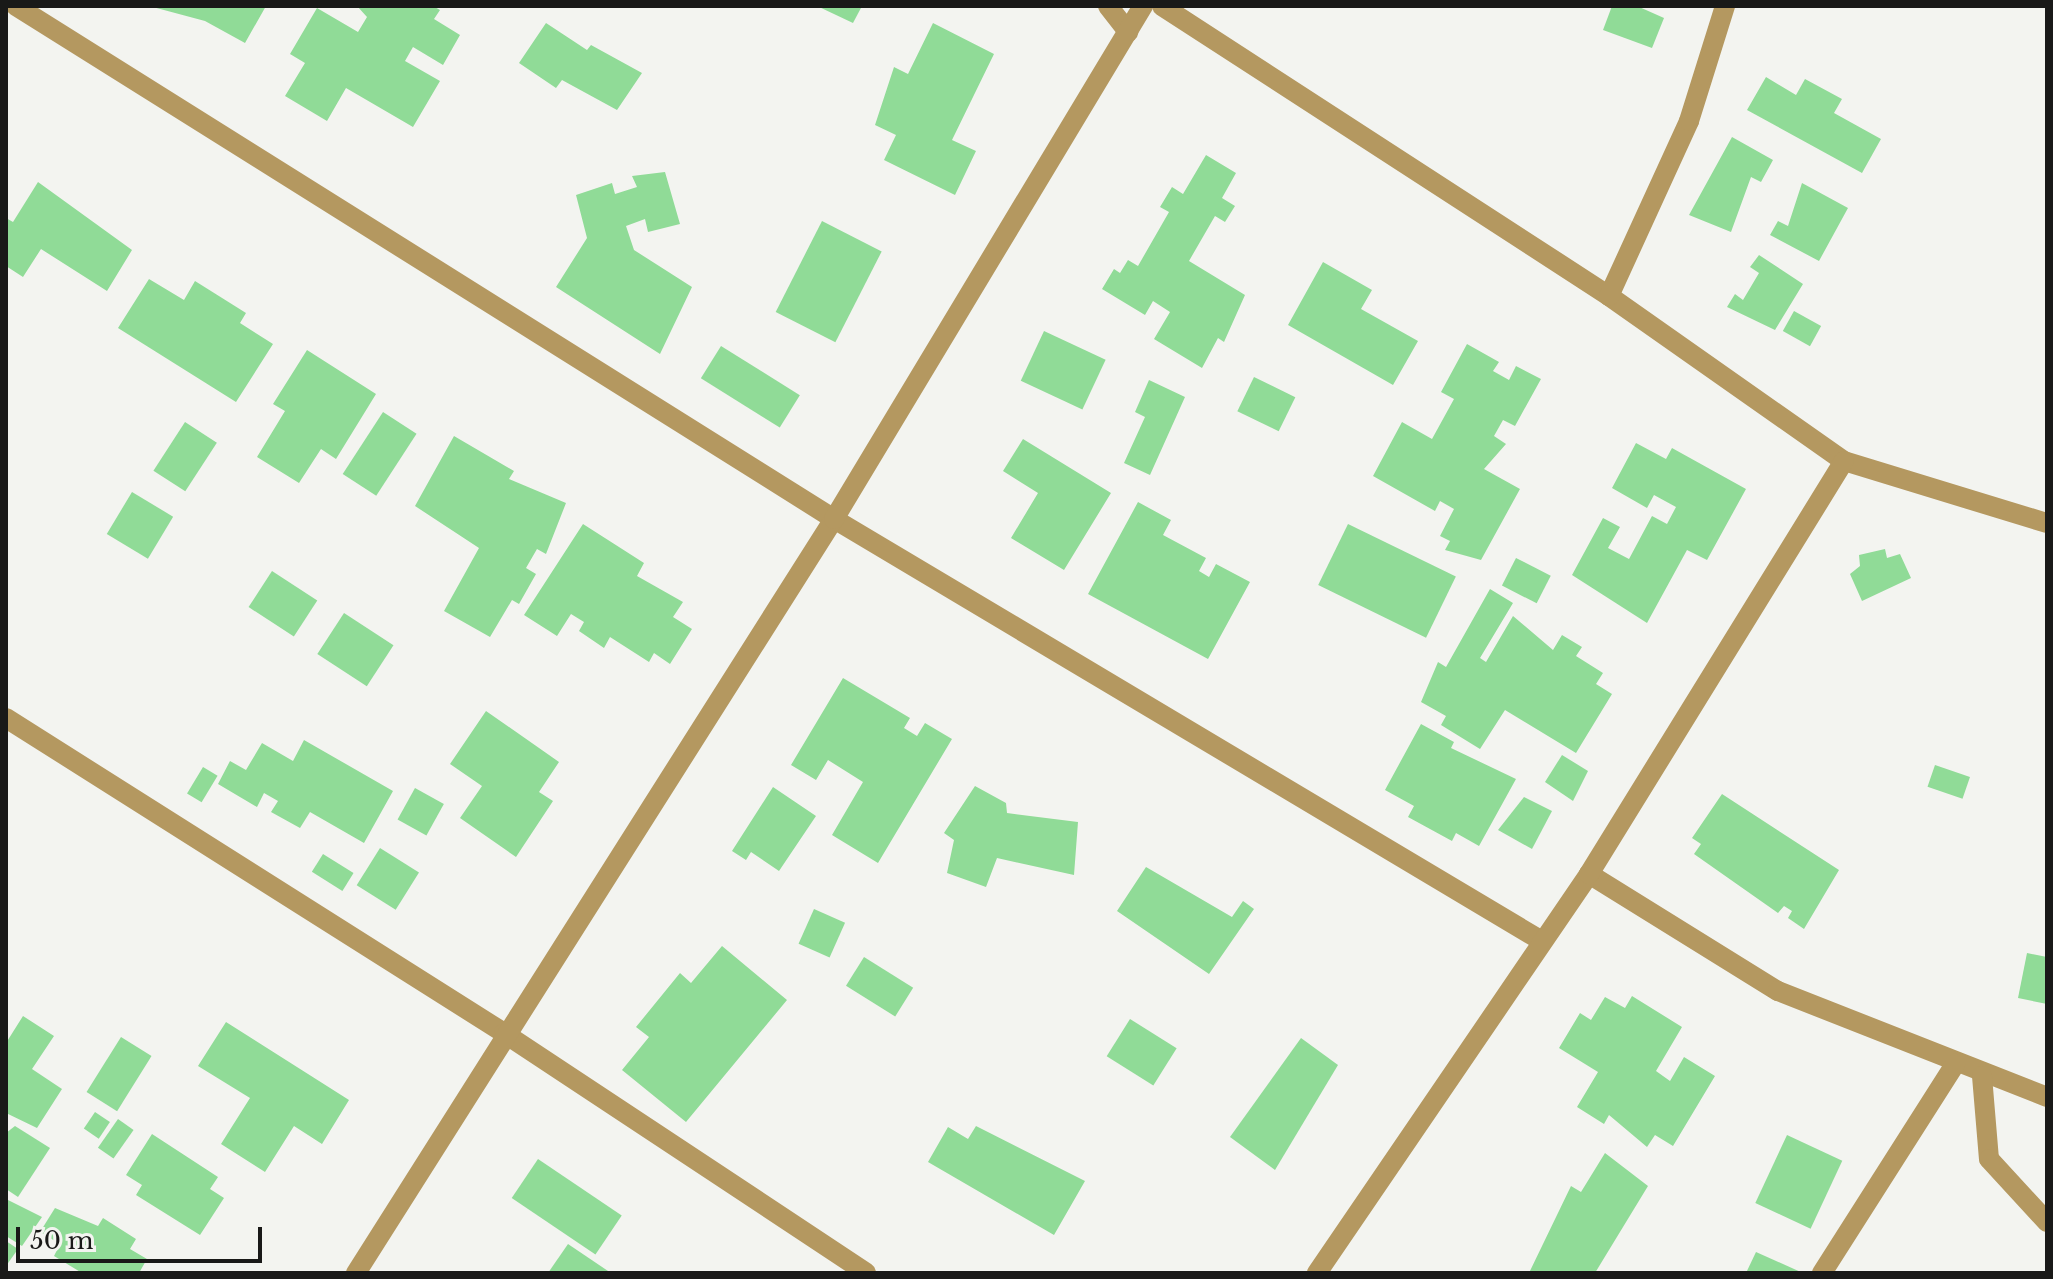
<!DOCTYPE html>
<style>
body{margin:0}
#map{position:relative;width:2053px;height:1279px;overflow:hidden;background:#f3f4f0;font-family:"Libre Baskerville",serif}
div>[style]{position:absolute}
.building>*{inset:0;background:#90db97;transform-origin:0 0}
.street>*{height:20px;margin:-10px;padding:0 10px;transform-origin:10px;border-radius:10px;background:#b49860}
span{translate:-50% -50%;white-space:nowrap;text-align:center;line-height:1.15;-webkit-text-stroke:8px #f3f4f0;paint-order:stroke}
.frame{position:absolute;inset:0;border:8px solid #191918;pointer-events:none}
.scale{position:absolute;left:16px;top:1227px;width:246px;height:36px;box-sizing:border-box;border:4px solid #191918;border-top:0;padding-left:10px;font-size:24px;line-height:28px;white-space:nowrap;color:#191918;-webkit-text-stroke:6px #f3f4f0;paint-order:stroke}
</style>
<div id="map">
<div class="building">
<i style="clip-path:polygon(149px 6px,266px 6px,245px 43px,205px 21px)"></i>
<i style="clip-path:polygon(357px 6px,433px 6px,440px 10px,434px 19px,460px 35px,443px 65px,413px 47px,405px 61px,440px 81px,413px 127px,346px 88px,327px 121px,285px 96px,305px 63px,290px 54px,317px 8px,358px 32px,367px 17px)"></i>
<i style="clip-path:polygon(817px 6px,862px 6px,853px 23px)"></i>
<i style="clip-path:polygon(1612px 6px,1637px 6px,1664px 18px,1652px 48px,1603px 30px)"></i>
<i style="clip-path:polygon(546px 23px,587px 50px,591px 45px,642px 73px,617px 110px,562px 80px,556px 88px,519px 63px)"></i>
<i style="clip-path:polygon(933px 23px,994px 54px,952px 140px,976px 151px,955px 195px,884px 160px,896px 135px,875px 125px,894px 67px,908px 74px)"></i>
<i style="clip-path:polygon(1766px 77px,1796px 95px,1805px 79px,1842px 99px,1834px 113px,1881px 139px,1862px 173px,1747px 110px)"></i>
<i style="clip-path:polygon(1732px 137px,1773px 160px,1761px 182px,1751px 177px,1731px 232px,1689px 215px)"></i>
<i style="clip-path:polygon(1206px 155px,1236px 173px,1222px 198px,1235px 206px,1225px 222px,1215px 216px,1189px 261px,1245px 295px,1224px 342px,1218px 338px,1202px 368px,1154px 339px,1170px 312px,1153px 301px,1145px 315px,1102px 289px,1114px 269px,1120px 273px,1128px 260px,1138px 266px,1169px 212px,1160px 207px,1172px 187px,1183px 194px)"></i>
<i style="clip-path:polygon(665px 172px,680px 224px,648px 232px,645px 219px,626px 226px,634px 250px,692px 287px,660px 354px,556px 287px,587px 238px,576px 195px,612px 183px,615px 194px,637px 187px,632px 176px)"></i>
<i style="clip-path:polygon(38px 182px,132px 250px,107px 291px,41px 249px,23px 277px,6px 266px,6px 218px,13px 222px)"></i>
<i style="clip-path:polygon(1802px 183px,1848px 208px,1819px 261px,1770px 235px,1778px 221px,1788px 226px)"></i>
<i style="left:822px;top:221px;width:67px;height:102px;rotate:27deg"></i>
<i style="clip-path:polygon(1759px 255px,1803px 284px,1775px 330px,1727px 307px,1735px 294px,1743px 300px,1759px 273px,1750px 267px)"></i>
<i style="clip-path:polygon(1323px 262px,1372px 290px,1361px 309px,1418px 341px,1393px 385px,1288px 325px)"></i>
<i style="clip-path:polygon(149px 279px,184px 300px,195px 281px,246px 313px,240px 323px,273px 344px,236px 402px,118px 328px)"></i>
<i style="left:1794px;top:311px;width:31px;height:23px;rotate:29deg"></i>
<i style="left:1044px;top:331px;width:68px;height:55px;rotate:25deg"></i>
<i style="clip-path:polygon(1467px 344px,1499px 362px,1493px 371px,1509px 380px,1516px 366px,1541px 379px,1515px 426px,1503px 420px,1494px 436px,1506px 444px,1484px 469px,1520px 489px,1481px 560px,1445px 550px,1450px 541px,1440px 536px,1454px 509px,1440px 501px,1435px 511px,1373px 476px,1402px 422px,1432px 439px,1454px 399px,1441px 392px)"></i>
<i style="left:721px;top:346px;width:93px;height:38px;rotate:32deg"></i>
<i style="clip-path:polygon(307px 350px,376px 394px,336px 459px,321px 449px,299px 483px,257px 457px,285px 411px,273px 404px)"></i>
<i style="left:1254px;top:377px;width:46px;height:38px;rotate:26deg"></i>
<i style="clip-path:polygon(1149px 380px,1185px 397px,1150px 475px,1124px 463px,1145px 417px,1135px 412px)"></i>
<i style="left:383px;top:412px;width:40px;height:74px;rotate:33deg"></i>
<i style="left:185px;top:422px;width:38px;height:58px;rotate:33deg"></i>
<i style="clip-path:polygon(454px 436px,514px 471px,509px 479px,566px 503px,546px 554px,537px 549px,526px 568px,536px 574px,519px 604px,512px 600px,490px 637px,444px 611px,479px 548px,415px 506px)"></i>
<i style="clip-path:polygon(1023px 439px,1111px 493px,1064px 570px,1011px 538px,1038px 493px,1003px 471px)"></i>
<i style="clip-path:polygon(1636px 443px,1666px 459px,1672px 448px,1746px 489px,1707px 560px,1687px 550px,1647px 623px,1572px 575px,1603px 518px,1620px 527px,1608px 548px,1629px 559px,1652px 516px,1667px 524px,1676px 507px,1654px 495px,1647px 508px,1612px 488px)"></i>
<i style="left:132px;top:492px;width:48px;height:49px;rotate:31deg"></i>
<i style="clip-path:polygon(1138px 502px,1171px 520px,1163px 535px,1206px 558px,1199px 571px,1209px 577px,1216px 564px,1250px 582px,1208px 659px,1088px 594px)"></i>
<i style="clip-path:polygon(583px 524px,644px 563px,637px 576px,683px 602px,673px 617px,692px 629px,670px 664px,654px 653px,649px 662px,610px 637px,604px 648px,579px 631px,584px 622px,571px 614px,557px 636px,524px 615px)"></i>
<i style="left:1348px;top:524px;width:120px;height:68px;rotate:26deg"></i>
<i style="clip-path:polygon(1885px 549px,1887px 558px,1900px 554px,1911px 578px,1862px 601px,1850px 574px,1860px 566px,1859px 555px)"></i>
<i style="left:1516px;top:558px;width:39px;height:31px;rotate:27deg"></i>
<i style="left:272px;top:571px;width:54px;height:43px;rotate:33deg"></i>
<i style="clip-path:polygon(1490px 589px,1513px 603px,1480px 658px,1486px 662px,1513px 616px,1553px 650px,1562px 635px,1582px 647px,1576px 656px,1603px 673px,1596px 684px,1612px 694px,1576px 753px,1505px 710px,1480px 749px,1441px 725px,1446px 716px,1421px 702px,1438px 662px,1446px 667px)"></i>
<i style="left:344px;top:613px;width:59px;height:49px;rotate:33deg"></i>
<i style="clip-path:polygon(843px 678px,910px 718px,904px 728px,917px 736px,925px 723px,952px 739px,878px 863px,832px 835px,863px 782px,828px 760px,816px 780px,791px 765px)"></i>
<i style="clip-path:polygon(486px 711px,559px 762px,539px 792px,553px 801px,516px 857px,460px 818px,482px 786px,450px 764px)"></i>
<i style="clip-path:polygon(1421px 724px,1454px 742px,1451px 748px,1516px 779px,1479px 846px,1456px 833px,1452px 841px,1408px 817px,1414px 806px,1385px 790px)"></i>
<i style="clip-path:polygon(304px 740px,393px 791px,364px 843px,310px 812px,300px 828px,271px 812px,278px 801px,264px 793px,257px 807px,218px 784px,230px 761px,246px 770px,262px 743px,293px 761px)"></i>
<i style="clip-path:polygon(1562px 755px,1588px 771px,1573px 801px,1545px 782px)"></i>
<i style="left:1935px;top:765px;width:37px;height:23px;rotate:19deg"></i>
<i style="left:203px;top:767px;width:17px;height:31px;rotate:31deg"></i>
<i style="clip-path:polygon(975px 786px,1006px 803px,1007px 813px,1078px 822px,1074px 875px,997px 858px,986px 887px,947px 873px,954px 840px,944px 833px)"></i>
<i style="clip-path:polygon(773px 787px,816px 816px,779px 871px,751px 852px,746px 860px,732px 851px)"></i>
<i style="left:415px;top:788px;width:33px;height:36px;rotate:29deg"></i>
<i style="clip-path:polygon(1722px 794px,1839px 870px,1804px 929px,1788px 918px,1792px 911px,1784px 906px,1778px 913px,1694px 854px,1701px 844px,1692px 838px)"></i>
<i style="clip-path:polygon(1524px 797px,1552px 811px,1532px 849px,1498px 830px)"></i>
<i style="left:380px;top:848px;width:46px;height:44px;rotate:32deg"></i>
<i style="left:323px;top:854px;width:36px;height:21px;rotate:32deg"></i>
<i style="clip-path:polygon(1146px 867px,1232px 917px,1243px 901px,1254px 909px,1209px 974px,1117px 911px)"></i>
<i style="left:814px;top:909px;width:34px;height:38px;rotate:24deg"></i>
<i style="clip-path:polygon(722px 946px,787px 1000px,686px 1122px,622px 1070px,649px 1037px,636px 1027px,680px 973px,691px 983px)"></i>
<i style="clip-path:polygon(2027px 953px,2047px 957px,2047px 1004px,2018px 998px)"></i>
<i style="left:864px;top:957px;width:58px;height:34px;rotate:32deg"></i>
<i style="clip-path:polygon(1632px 996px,1682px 1027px,1656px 1071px,1670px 1081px,1684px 1057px,1715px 1076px,1673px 1146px,1655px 1135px,1647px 1147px,1609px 1115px,1604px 1124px,1577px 1107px,1598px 1072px,1559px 1048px,1580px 1013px,1591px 1020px,1605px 997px,1625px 1008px)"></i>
<i style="clip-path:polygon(23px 1016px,54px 1036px,32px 1069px,62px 1089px,37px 1128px,6px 1113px,6px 1043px)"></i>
<i style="left:1130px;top:1019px;width:55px;height:44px;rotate:32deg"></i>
<i style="clip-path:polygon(226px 1022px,349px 1100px,322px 1144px,294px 1126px,265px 1172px,221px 1144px,250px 1098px,198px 1066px)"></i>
<i style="left:121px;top:1037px;width:36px;height:65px;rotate:32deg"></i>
<i style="clip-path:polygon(1301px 1038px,1338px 1065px,1275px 1170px,1230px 1137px)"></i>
<i style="left:95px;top:1112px;width:18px;height:20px;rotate:34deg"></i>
<i style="left:118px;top:1119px;width:19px;height:35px;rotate:35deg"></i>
<i style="clip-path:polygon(15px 1126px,50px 1148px,18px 1197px,6px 1189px,6px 1133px)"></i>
<i style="clip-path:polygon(976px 1126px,1085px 1181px,1054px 1235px,928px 1162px,948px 1127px,968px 1139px)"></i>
<i style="clip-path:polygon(152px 1134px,218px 1177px,210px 1189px,224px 1198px,200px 1235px,136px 1195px,142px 1185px,126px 1175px)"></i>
<i style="left:1787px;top:1135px;width:61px;height:75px;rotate:25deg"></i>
<i style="clip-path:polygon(1605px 1153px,1648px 1186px,1595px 1273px,1529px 1273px,1571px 1186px,1581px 1192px)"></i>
<i style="left:538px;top:1159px;width:101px;height:47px;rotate:34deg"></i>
<i style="clip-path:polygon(6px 1199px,42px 1217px,22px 1246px,6px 1236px)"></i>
<i style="clip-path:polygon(55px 1208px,98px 1226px,103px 1218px,136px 1239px,130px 1249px,147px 1259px,139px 1273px,82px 1273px,54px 1256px,60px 1244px,40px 1232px)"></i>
<i style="clip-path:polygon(6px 1241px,18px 1249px,6px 1266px)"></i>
<i style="clip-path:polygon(568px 1244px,611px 1273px,548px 1273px)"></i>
<i style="clip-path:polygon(1756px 1252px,1803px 1273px,1746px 1273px)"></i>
</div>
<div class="street">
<i style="left:16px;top:6px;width:966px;rotate:32.09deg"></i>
<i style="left:834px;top:519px;width:824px;rotate:30.8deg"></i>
<i style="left:1108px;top:6px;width:33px;rotate:52deg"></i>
<i style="left:1162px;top:6px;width:533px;rotate:32.97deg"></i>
<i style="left:1609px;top:296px;width:287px;rotate:35.1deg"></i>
<i style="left:1844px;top:461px;width:212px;rotate:17deg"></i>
<i style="left:1609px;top:296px;width:192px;rotate:-65.4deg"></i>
<i style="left:1689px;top:121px;width:121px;rotate:-72.6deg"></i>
<i style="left:6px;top:718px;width:589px;rotate:32.31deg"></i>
<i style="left:504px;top:1033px;width:434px;rotate:33.5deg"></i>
<i style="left:1589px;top:874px;width:222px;rotate:31.8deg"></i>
<i style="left:1778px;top:991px;width:289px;rotate:21.5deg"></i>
<i style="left:1982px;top:1076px;width:83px;rotate:85.2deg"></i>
<i style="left:1989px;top:1159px;width:86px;rotate:47.4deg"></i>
<i style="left:356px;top:1273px;width:893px;rotate:-57.63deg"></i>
<i style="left:834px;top:519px;width:599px;rotate:-58.94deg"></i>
<i style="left:1317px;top:1273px;width:483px;rotate:-55.7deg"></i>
<i style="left:1589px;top:874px;width:485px;rotate:-58.3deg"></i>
<i style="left:1822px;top:1273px;width:248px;rotate:-57.5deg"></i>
</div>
<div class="frame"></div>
<div class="scale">50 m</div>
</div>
